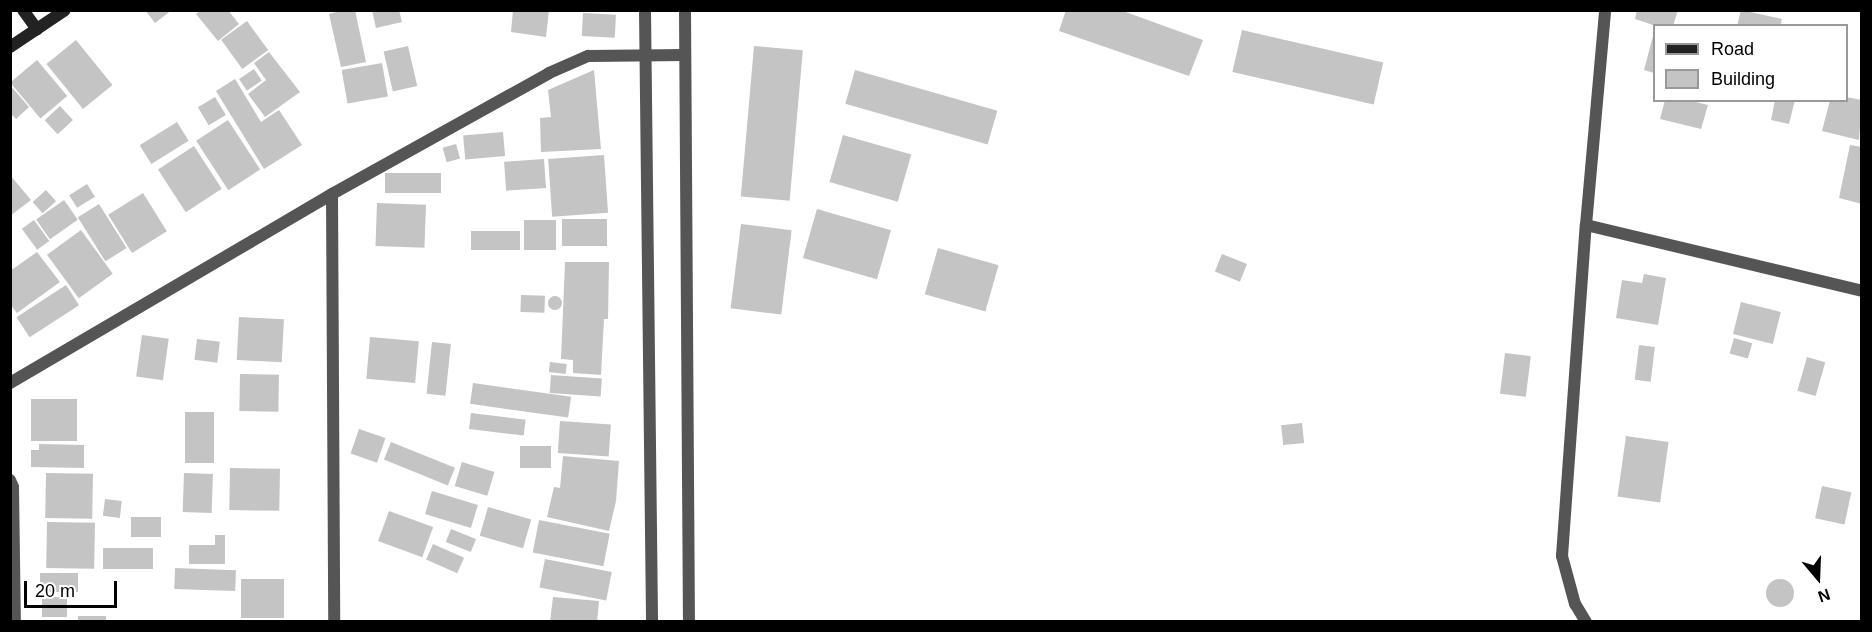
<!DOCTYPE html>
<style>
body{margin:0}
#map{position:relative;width:1872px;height:632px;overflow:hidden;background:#fff;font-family:Helvetica,sans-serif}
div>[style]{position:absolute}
.building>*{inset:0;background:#c4c4c4;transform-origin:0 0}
.round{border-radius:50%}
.street>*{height:12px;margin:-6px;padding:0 6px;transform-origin:6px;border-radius:6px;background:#555}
.secondary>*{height:12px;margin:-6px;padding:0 6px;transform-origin:6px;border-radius:6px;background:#222}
span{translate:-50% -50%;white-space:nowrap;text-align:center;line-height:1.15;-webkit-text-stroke:4.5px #fff;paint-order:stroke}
.frame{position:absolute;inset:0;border:12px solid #000;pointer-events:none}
.legend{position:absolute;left:1653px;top:24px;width:195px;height:78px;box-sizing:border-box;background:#fff;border:2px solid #999;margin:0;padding:8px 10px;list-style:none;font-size:18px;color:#000}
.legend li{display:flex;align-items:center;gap:12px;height:30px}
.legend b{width:30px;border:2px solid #999}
.north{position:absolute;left:1788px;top:548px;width:60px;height:60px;-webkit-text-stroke:4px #fff;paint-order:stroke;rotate:161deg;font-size:16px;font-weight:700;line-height:24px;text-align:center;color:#000}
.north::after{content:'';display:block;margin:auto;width:21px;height:27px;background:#000;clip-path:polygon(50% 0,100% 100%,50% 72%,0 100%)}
.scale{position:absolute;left:24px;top:581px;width:93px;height:27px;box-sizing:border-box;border:3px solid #000;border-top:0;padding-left:8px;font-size:18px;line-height:21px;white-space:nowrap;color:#000;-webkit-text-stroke:4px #fff;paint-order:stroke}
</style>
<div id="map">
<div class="building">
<i style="clip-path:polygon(145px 10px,172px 10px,155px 23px)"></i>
<i style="clip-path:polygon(201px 10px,228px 10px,239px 24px,218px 41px,196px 14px)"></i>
<i style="clip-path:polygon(344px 10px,355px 10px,366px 62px,341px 67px,329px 14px)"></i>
<i style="clip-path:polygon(372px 10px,399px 10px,402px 22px,376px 28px)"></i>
<i style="clip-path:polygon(513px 10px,549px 10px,546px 37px,511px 32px)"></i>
<i style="clip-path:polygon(1066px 10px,1120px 10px,1203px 40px,1189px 76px,1059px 31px)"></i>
<i style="clip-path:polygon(1637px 10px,1678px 10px,1673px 26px,1656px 26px,1635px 19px)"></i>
<i style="clip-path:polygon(1741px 10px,1782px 19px,1780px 26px,1737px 26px)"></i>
<i style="left:583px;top:13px;width:33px;height:23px;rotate:3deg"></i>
<i style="left:247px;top:21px;width:36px;height:32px;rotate:54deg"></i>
<i style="left:1242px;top:30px;width:145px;height:43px;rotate:13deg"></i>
<i style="clip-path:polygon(1654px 32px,1654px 73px,1644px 70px)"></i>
<i style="left:76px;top:40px;width:58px;height:38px;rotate:51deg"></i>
<i style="left:408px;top:46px;width:41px;height:25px;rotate:77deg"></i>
<i style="left:754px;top:46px;width:49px;height:151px;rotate:5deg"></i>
<i style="clip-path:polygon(269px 52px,300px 92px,265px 117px,248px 94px,266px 80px,254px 63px)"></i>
<i style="left:37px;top:60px;width:47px;height:35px;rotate:50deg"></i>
<i style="left:382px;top:63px;width:34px;height:41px;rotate:80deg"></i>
<i style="left:254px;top:69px;width:14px;height:18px;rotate:56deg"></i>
<i style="clip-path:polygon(594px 70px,601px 149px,541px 152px,540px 118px,551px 117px,548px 90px)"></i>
<i style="left:855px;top:70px;width:148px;height:35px;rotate:16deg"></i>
<i style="clip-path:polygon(235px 79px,261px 122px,279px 110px,302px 145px,264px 169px,216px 91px)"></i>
<i style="clip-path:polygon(10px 85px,29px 107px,16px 119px,10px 113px)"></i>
<i style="left:215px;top:97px;width:21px;height:20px;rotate:59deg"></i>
<i style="clip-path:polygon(1846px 97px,1862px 100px,1859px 140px,1822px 131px,1830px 100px,1846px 100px)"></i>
<i style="clip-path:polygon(1665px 100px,1688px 100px,1708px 105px,1701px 129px,1660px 119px)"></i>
<i style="clip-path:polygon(1775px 100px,1795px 100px,1789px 124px,1771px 120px)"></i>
<i style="left:60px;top:106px;width:19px;height:21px;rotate:47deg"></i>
<i style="left:228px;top:120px;width:59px;height:38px;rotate:57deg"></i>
<i style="left:177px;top:122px;width:22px;height:44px;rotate:58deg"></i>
<i style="left:503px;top:132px;width:24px;height:40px;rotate:85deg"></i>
<i style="left:843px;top:135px;width:71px;height:49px;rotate:16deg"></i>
<i style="left:456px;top:144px;width:15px;height:14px;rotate:74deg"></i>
<i style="clip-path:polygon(1850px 145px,1862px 147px,1862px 204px,1839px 198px)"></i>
<i style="left:194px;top:146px;width:51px;height:43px;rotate:57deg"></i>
<i style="left:604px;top:155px;width:58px;height:56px;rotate:86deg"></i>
<i style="left:544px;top:159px;width:29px;height:40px;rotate:86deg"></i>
<i style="left:441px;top:173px;width:20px;height:56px;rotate:90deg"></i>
<i style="clip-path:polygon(10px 175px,31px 200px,10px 216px)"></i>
<i style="left:87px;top:184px;width:15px;height:21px;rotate:58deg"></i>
<i style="left:46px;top:190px;width:15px;height:18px;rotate:48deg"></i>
<i style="left:143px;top:193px;width:45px;height:41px;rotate:58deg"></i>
<i style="left:64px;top:200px;width:24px;height:34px;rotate:55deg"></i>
<i style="left:377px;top:203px;width:49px;height:43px;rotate:2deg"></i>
<i style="left:99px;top:204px;width:52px;height:25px;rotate:58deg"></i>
<i style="left:817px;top:209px;width:77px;height:51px;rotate:16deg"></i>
<i style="left:607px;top:219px;width:27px;height:45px;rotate:90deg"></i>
<i style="left:34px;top:220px;width:26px;height:15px;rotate:54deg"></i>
<i style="left:524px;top:220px;width:32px;height:30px"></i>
<i style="left:741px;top:224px;width:51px;height:85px;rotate:7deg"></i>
<i style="left:81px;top:230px;width:54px;height:42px;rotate:54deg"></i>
<i style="left:520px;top:231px;width:19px;height:49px;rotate:90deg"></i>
<i style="left:938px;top:248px;width:63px;height:48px;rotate:16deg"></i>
<i style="clip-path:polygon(37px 252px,60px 282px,17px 313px,10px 304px,10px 271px)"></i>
<i style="left:1222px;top:254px;width:27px;height:19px;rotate:22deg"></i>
<i style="clip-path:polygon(565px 262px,609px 262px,608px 319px,604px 319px,601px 375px,573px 373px,573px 360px,561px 359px)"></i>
<i style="clip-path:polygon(1644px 274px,1666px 278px,1658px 325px,1616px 318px,1622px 280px,1642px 283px)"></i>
<i style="left:66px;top:285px;width:24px;height:59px;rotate:57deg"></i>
<i style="left:521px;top:295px;width:24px;height:17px;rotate:2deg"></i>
<i class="round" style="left:548px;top:296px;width:14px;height:14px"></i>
<i style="left:1741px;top:302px;width:41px;height:33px;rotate:14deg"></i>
<i style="left:239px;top:317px;width:45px;height:43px;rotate:3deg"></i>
<i style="left:142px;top:335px;width:27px;height:42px;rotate:8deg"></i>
<i style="left:370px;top:337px;width:49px;height:42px;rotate:5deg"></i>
<i style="left:1734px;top:338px;width:19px;height:16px;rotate:16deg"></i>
<i style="left:197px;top:339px;width:23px;height:21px;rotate:7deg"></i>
<i style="left:432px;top:342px;width:19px;height:52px;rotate:6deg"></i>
<i style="left:1639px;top:345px;width:16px;height:35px;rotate:7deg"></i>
<i style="left:1505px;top:353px;width:26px;height:41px;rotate:7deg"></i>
<i style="left:1807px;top:357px;width:19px;height:35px;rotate:16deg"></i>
<i style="left:550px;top:362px;width:17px;height:10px;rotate:7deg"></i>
<i style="left:240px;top:374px;width:39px;height:37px;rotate:1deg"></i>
<i style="left:551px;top:375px;width:51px;height:18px;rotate:4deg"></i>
<i style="left:473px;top:383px;width:99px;height:21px;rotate:8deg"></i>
<i style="left:31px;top:399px;width:46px;height:42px"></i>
<i style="left:214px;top:412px;width:51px;height:29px;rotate:90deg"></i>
<i style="left:471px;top:413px;width:55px;height:16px;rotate:7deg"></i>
<i style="left:560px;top:421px;width:51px;height:32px;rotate:4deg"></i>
<i style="left:1302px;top:423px;width:20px;height:21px;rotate:84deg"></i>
<i style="left:359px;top:429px;width:28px;height:26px;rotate:19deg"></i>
<i style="left:1626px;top:436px;width:43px;height:61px;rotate:8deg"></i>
<i style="left:391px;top:442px;width:69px;height:19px;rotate:22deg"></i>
<i style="clip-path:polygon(39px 444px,84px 445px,84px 468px,31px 467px,31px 450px,39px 450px)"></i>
<i style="left:551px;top:446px;width:22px;height:31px;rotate:90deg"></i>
<i style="clip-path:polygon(563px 456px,619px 461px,616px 501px,609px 531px,547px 517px,554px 487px,560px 488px)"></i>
<i style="left:462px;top:462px;width:34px;height:25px;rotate:17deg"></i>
<i style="left:230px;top:468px;width:50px;height:42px;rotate:1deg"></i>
<i style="left:46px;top:473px;width:47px;height:45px;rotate:1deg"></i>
<i style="left:184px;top:473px;width:29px;height:39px;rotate:2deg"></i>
<i style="left:1822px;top:486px;width:30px;height:33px;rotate:12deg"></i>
<i style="left:432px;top:491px;width:48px;height:24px;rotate:17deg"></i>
<i style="left:105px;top:499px;width:17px;height:17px;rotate:7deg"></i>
<i style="left:488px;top:507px;width:45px;height:30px;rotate:16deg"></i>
<i style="left:389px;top:511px;width:47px;height:32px;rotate:20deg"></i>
<i style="left:131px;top:517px;width:30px;height:20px"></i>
<i style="left:539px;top:520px;width:72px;height:33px;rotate:11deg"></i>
<i style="left:47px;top:522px;width:48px;height:46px;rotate:1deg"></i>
<i style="left:451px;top:529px;width:27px;height:14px;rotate:22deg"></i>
<i style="clip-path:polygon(215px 535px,225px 535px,225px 564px,189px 564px,189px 545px,215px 545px)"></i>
<i style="left:433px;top:544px;width:34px;height:17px;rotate:24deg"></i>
<i style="left:103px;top:548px;width:50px;height:21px"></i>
<i style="left:545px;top:559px;width:68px;height:29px;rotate:11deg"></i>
<i style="left:175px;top:568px;width:61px;height:21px;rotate:2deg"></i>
<i style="left:40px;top:573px;width:38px;height:19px"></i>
<i class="round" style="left:1766px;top:579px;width:28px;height:28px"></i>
<i style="left:241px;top:579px;width:43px;height:39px"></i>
<i style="left:42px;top:597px;width:25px;height:20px"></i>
<i style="clip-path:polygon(553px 597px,599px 601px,597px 622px,550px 622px)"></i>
<i style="left:78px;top:616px;width:28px;height:6px"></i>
</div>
<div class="street">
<i style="left:645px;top:10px;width:612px;rotate:89.34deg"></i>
<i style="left:685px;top:10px;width:612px;rotate:89.63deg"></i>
<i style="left:332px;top:194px;width:428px;rotate:89.7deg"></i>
<i style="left:1586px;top:225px;width:284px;rotate:13.4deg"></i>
<i style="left:10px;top:383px;width:373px;rotate:-30.4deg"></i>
<i style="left:332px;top:194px;width:248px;rotate:-29.1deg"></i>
<i style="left:549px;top:73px;width:43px;rotate:-23.6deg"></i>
<i style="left:588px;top:56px;width:97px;rotate:-0.6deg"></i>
<i style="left:10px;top:480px;width:8px;rotate:67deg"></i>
<i style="left:13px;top:487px;width:135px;rotate:89.2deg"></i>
<i style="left:1586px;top:622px;width:21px;rotate:-121deg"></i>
<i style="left:1575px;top:604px;width:50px;rotate:-105.2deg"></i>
<i style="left:1562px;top:556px;width:332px;rotate:-85.9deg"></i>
<i style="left:1586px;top:225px;width:216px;rotate:-84.9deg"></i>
</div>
<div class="secondary">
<i style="left:23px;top:10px;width:24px;rotate:54deg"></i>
<i style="left:10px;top:47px;width:66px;rotate:-33.9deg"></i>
</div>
<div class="frame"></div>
<ul class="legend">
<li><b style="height:8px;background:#222"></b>Road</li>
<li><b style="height:16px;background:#c4c4c4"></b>Building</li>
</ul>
<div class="north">N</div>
<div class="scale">20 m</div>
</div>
